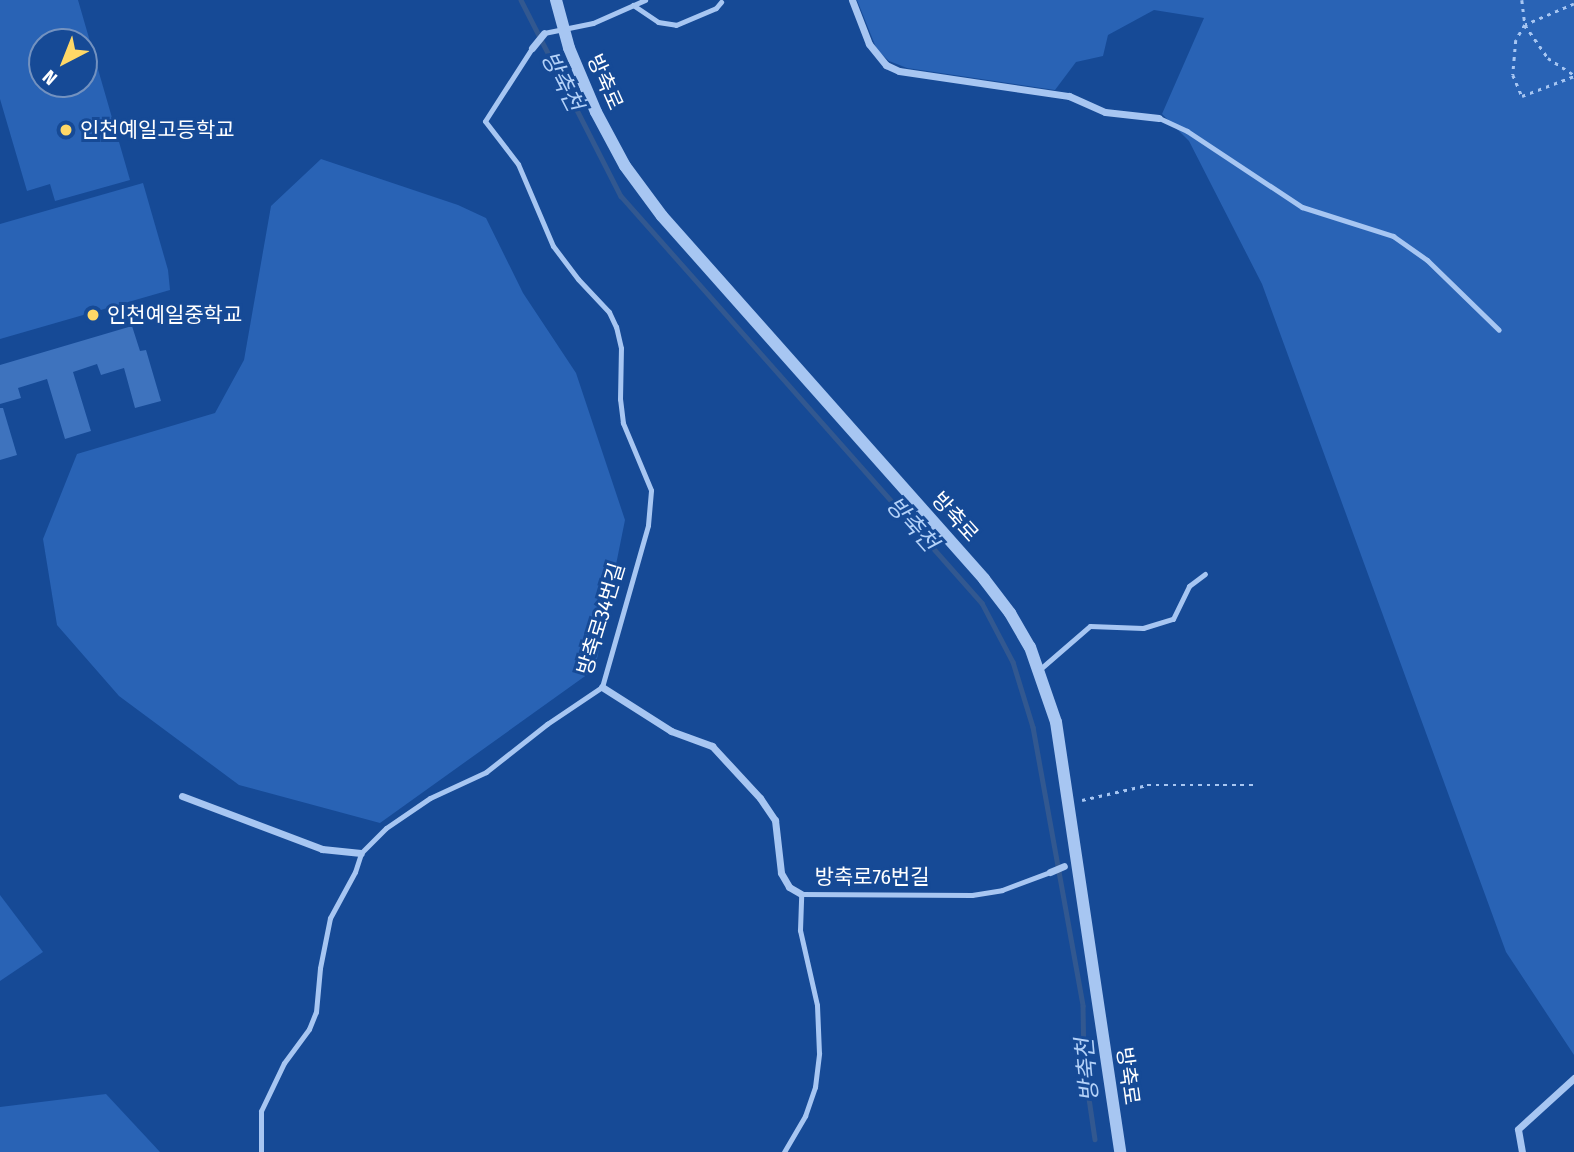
<!DOCTYPE html>
<meta charset="utf-8">
<style>
body{margin:0}
#map{position:relative;width:1574px;height:1152px;overflow:hidden;background:#164a96;font-family:"Fira Sans Condensed","Noto Sans KR",sans-serif}
div>[style]{position:absolute}
.green>*{inset:0;background:#2963b5}
.stream>*{height:4.5px;margin:-2.25px;padding:0 2.25px;transform-origin:2.25px;border-radius:2.25px;background:#325890}
.building>*{inset:0;background:#3e73be}
.path>*{height:2.5px;margin-top:-1.25px;transform-origin:0;background:repeating-linear-gradient(90deg,#a7c6f2 0 3.5px,transparent 0 8.5px)}
.service>*{height:5px;margin:-2.5px;padding:0 2.5px;transform-origin:2.5px;border-radius:2.5px;background:#a7c6f2}
.minor>*{height:7px;margin:-3.5px;padding:0 3.5px;transform-origin:3.5px;border-radius:3.5px;background:#a7c6f2}
.tertiary>*{height:12px;margin:-6px;padding:0 6px;transform-origin:6px;border-radius:6px;background:#a7c6f2}
.dots>*{width:19px;height:19px;translate:-50% -50%;box-sizing:border-box;border:4px solid #164a96;border-radius:50%}
span{translate:-50% -50%;white-space:nowrap;text-align:center;line-height:1.15;-webkit-text-stroke:6px #164a96;paint-order:stroke}
.street-label{font-size:21px;color:#fff}
.poi-label{font-size:21px;color:#fff}
.left{translate:0 -50%;text-align:left}
.water-label{font-size:23px;color:#b3d1f8;font-style:italic}
.north{position:absolute;left:28px;top:28px;width:70px;height:70px;box-sizing:border-box;background:#164a96;border:2px solid #7392c0;border-radius:50%;rotate:222deg;font-size:19px;font-weight:700;line-height:28px;text-align:center;color:#fff}
.north::after{content:'';display:block;margin:auto;width:24px;height:32px;background:#ffd867;clip-path:polygon(50% 0,100% 100%,50% 72%,0 100%)}
</style>
<div id="map">
<div class="green">
<i style="clip-path:polygon(evenodd,0 0,78px 0,130px 180px,55px 201px,50px 184px,27px 191px,0 99px,0 0,42px 42px,84px 42px,84px 84px,42px 84px,42px 42px)"></i>
<i style="clip-path:polygon(857px 0,1574px 0,1574px 1055px,1506px 952px,1262px 284px,1189px 141px,1162px 114px,1204px 18px,1154px 10px,1108px 35px,1103px 56px,1076px 62px,1055px 90px,907px 68px,889px 61px,877px 50px)"></i>
<i style="clip-path:polygon(321px 159px,458px 205px,486px 218px,523px 293px,576px 373px,625px 520px,595px 669px,380px 823px,239px 785px,119px 696px,57px 625px,43px 539px,77px 454px,215px 413px,244px 360px,271px 206px)"></i>
<i style="clip-path:polygon(143px 183px,168px 270px,170px 290px,0 339px,0 224px)"></i>
<i style="clip-path:polygon(0 895px,43px 952px,0 981px)"></i>
<i style="clip-path:polygon(106px 1094px,160px 1152px,0 1152px,0 1107px)"></i>
</div>
<div class="stream">
<i style="left:521px;top:0;width:220px;rotate:63deg"></i>
<i style="left:621px;top:196px;width:544px;rotate:48.43deg"></i>
<i style="left:982px;top:603px;width:67px;rotate:62.3deg"></i>
<i style="left:1013px;top:662px;width:68px;rotate:72.9deg"></i>
<i style="left:1033px;top:727px;width:283px;rotate:79.8deg"></i>
<i style="left:1083px;top:1006px;width:58px;rotate:89deg"></i>
<i style="left:1084px;top:1064px;width:76px;rotate:81.7deg"></i>
</div>
<div class="building">
<i style="clip-path:polygon(132px 326px,140px 351px,146px 350px,161px 401px,135px 408px,124px 368px,101px 375px,97px 364px,73px 372px,91px 431px,65px 439px,47px 379px,18px 388px,21px 398px,0 404px,0 365px)"></i>
<i style="clip-path:polygon(0 408px,3px 408px,17px 455px,0 460px)"></i>
</div>
<div class="path">
<i style="left:1522px;top:0;width:25px;rotate:83deg"></i>
<i style="left:1525px;top:25px;width:40px;rotate:55.1deg"></i>
<i style="left:1548px;top:58px;width:31px;rotate:33deg"></i>
<i style="left:1574px;top:4px;width:53px;rotate:156.8deg"></i>
<i style="left:1525px;top:25px;width:17px;rotate:121deg"></i>
<i style="left:1516px;top:40px;width:35px;rotate:95deg"></i>
<i style="left:1513px;top:75px;width:23px;rotate:67deg"></i>
<i style="left:1522px;top:96px;width:56px;rotate:-21deg"></i>
<i style="left:1082px;top:800px;width:67px;rotate:-13deg"></i>
<i style="left:1147px;top:785px;width:108px"></i>
</div>
<div class="service">
<i style="left:633px;top:5px;width:30px;rotate:34deg"></i>
<i style="left:658px;top:22px;width:18px;rotate:9deg"></i>
<i style="left:676px;top:25px;width:43px;rotate:-23deg"></i>
<i style="left:716px;top:8px;width:8px;rotate:-50deg"></i>
<i style="left:544px;top:33px;width:50px;rotate:-11.5deg"></i>
<i style="left:593px;top:23px;width:57px;rotate:-23.9deg"></i>
<i style="left:1159px;top:118px;width:31px;rotate:25deg"></i>
<i style="left:1187px;top:131px;width:138px;rotate:33.5deg"></i>
<i style="left:1302px;top:207px;width:96px;rotate:17.7deg"></i>
<i style="left:1393px;top:236px;width:42px;rotate:35.2deg"></i>
<i style="left:1427px;top:260px;width:100px;rotate:44.2deg"></i>
<i style="left:1039px;top:670px;width:67px;rotate:-40.8deg"></i>
<i style="left:1090px;top:626px;width:53px;rotate:2.2deg"></i>
<i style="left:1143px;top:628px;width:31px;rotate:-17deg"></i>
<i style="left:1173px;top:619px;width:37px;rotate:-64deg"></i>
<i style="left:1189px;top:586px;width:20px;rotate:-37deg"></i>
<i style="left:261px;top:1152px;width:41px;rotate:-90deg"></i>
<i style="left:261px;top:1111px;width:53px;rotate:-64.4deg"></i>
<i style="left:284px;top:1063px;width:42px;rotate:-53.7deg"></i>
<i style="left:309px;top:1029px;width:18px;rotate:-68deg"></i>
<i style="left:316px;top:1012px;width:44px;rotate:-84.8deg"></i>
<i style="left:320px;top:968px;width:51px;rotate:-78.7deg"></i>
<i style="left:330px;top:918px;width:52px;rotate:-61.5deg"></i>
<i style="left:355px;top:872px;width:20px;rotate:-72deg"></i>
<i style="left:361px;top:853px;width:35px;rotate:-45deg"></i>
<i style="left:386px;top:828px;width:53px;rotate:-34.3deg"></i>
<i style="left:430px;top:798px;width:62px;rotate:-24.9deg"></i>
<i style="left:486px;top:772px;width:78px;rotate:-38.2deg"></i>
<i style="left:547px;top:724px;width:66px;rotate:-33.9deg"></i>
<i style="left:602px;top:687px;width:168px;rotate:-74.1deg"></i>
<i style="left:648px;top:525px;width:35px;rotate:-85deg"></i>
<i style="left:651px;top:490px;width:73px;rotate:-112.7deg"></i>
<i style="left:623px;top:423px;width:24px;rotate:-97deg"></i>
<i style="left:620px;top:399px;width:51px;rotate:-88.9deg"></i>
<i style="left:621px;top:348px;width:22px;rotate:-103deg"></i>
<i style="left:616px;top:327px;width:17px;rotate:-115deg"></i>
<i style="left:609px;top:312px;width:45px;rotate:-133.2deg"></i>
<i style="left:578px;top:279px;width:41px;rotate:-127.1deg"></i>
<i style="left:553px;top:246px;width:89px;rotate:-113.1deg"></i>
<i style="left:518px;top:164px;width:54px;rotate:-127.5deg"></i>
<i style="left:485px;top:121px;width:87px;rotate:-57.2deg"></i>
<i style="left:784px;top:1152px;width:42px;rotate:-59.7deg"></i>
<i style="left:805px;top:1116px;width:31px;rotate:-71deg"></i>
<i style="left:815px;top:1087px;width:34px;rotate:-83deg"></i>
<i style="left:819px;top:1053px;width:48px;rotate:-92.4deg"></i>
<i style="left:817px;top:1005px;width:77px;rotate:-102.8deg"></i>
<i style="left:800px;top:930px;width:36px;rotate:-88deg"></i>
<i style="left:801px;top:894px;width:171px;rotate:0.3deg"></i>
<i style="left:972px;top:895px;width:30px;rotate:-9deg"></i>
<i style="left:1002px;top:890px;width:51px;rotate:-20.6deg"></i>
</div>
<div class="minor">
<i style="left:852px;top:0;width:47px;rotate:68.9deg"></i>
<i style="left:869px;top:44px;width:27px;rotate:51deg"></i>
<i style="left:886px;top:65px;width:14px;rotate:25deg"></i>
<i style="left:899px;top:71px;width:172px;rotate:8.4deg"></i>
<i style="left:1069px;top:96px;width:39px;rotate:24deg"></i>
<i style="left:1105px;top:112px;width:54px;rotate:6.3deg"></i>
<i style="left:532px;top:48px;width:19px;rotate:-51deg"></i>
<i style="left:602px;top:687px;width:82px;rotate:32.5deg"></i>
<i style="left:671px;top:731px;width:44px;rotate:20.1deg"></i>
<i style="left:712px;top:746px;width:71px;rotate:47.3deg"></i>
<i style="left:760px;top:798px;width:27px;rotate:56deg"></i>
<i style="left:775px;top:820px;width:53px;rotate:83.5deg"></i>
<i style="left:781px;top:873px;width:16px;rotate:60deg"></i>
<i style="left:789px;top:887px;width:14px;rotate:30deg"></i>
<i style="left:182px;top:796px;width:150px;rotate:20.7deg"></i>
<i style="left:322px;top:849px;width:39px;rotate:6deg"></i>
<i style="left:1050px;top:872px;width:15px;rotate:-23deg"></i>
<i style="left:1522px;top:1152px;width:23px;rotate:-100deg"></i>
<i style="left:1518px;top:1129px;width:76px;rotate:-42.3deg"></i>
</div>
<div class="tertiary">
<i style="left:556px;top:0;width:50px;rotate:74.8deg"></i>
<i style="left:569px;top:48px;width:69px;rotate:67.1deg"></i>
<i style="left:596px;top:112px;width:61px;rotate:61.8deg"></i>
<i style="left:625px;top:166px;width:62px;rotate:53.5deg"></i>
<i style="left:662px;top:216px;width:485px;rotate:48.4deg"></i>
<i style="left:984px;top:579px;width:43px;rotate:52.6deg"></i>
<i style="left:1010px;top:613px;width:39px;rotate:60deg"></i>
<i style="left:1030px;top:647px;width:79px;rotate:70.9deg"></i>
<i style="left:1056px;top:722px;width:435px;rotate:81.5deg"></i>
</div>
<div class="dots">
<i style="left:66px;top:130px;background:#ffd867"></i>
<i style="left:93px;top:315px;background:#ffd867"></i>
</div>
<div class="street-label">
<span style="left:605px;top:82px;rotate:66deg">방축로</span>
<span style="left:955px;top:517px;rotate:48deg">방축로</span>
<span style="left:601px;top:619px;rotate:-73deg">방축로34번길</span>
<span style="left:872px;top:877px">방축로76번길</span>
<span style="left:1128px;top:1076px;rotate:82deg">방축로</span>
</div>
<div class="poi-label">
<span class="left" style="left:80px;top:130px">인천예일고등학교</span>
<span class="left" style="left:107px;top:315px">인천예일중학교</span>
</div>
<div class="water-label">
<span style="left:562px;top:81px;rotate:63deg">방축천</span>
<span style="left:912px;top:524px;rotate:48deg">방축천</span>
<span style="left:1087px;top:1070px;rotate:-95deg">방축천</span>
</div>
<div class="north">N</div>
</div>
